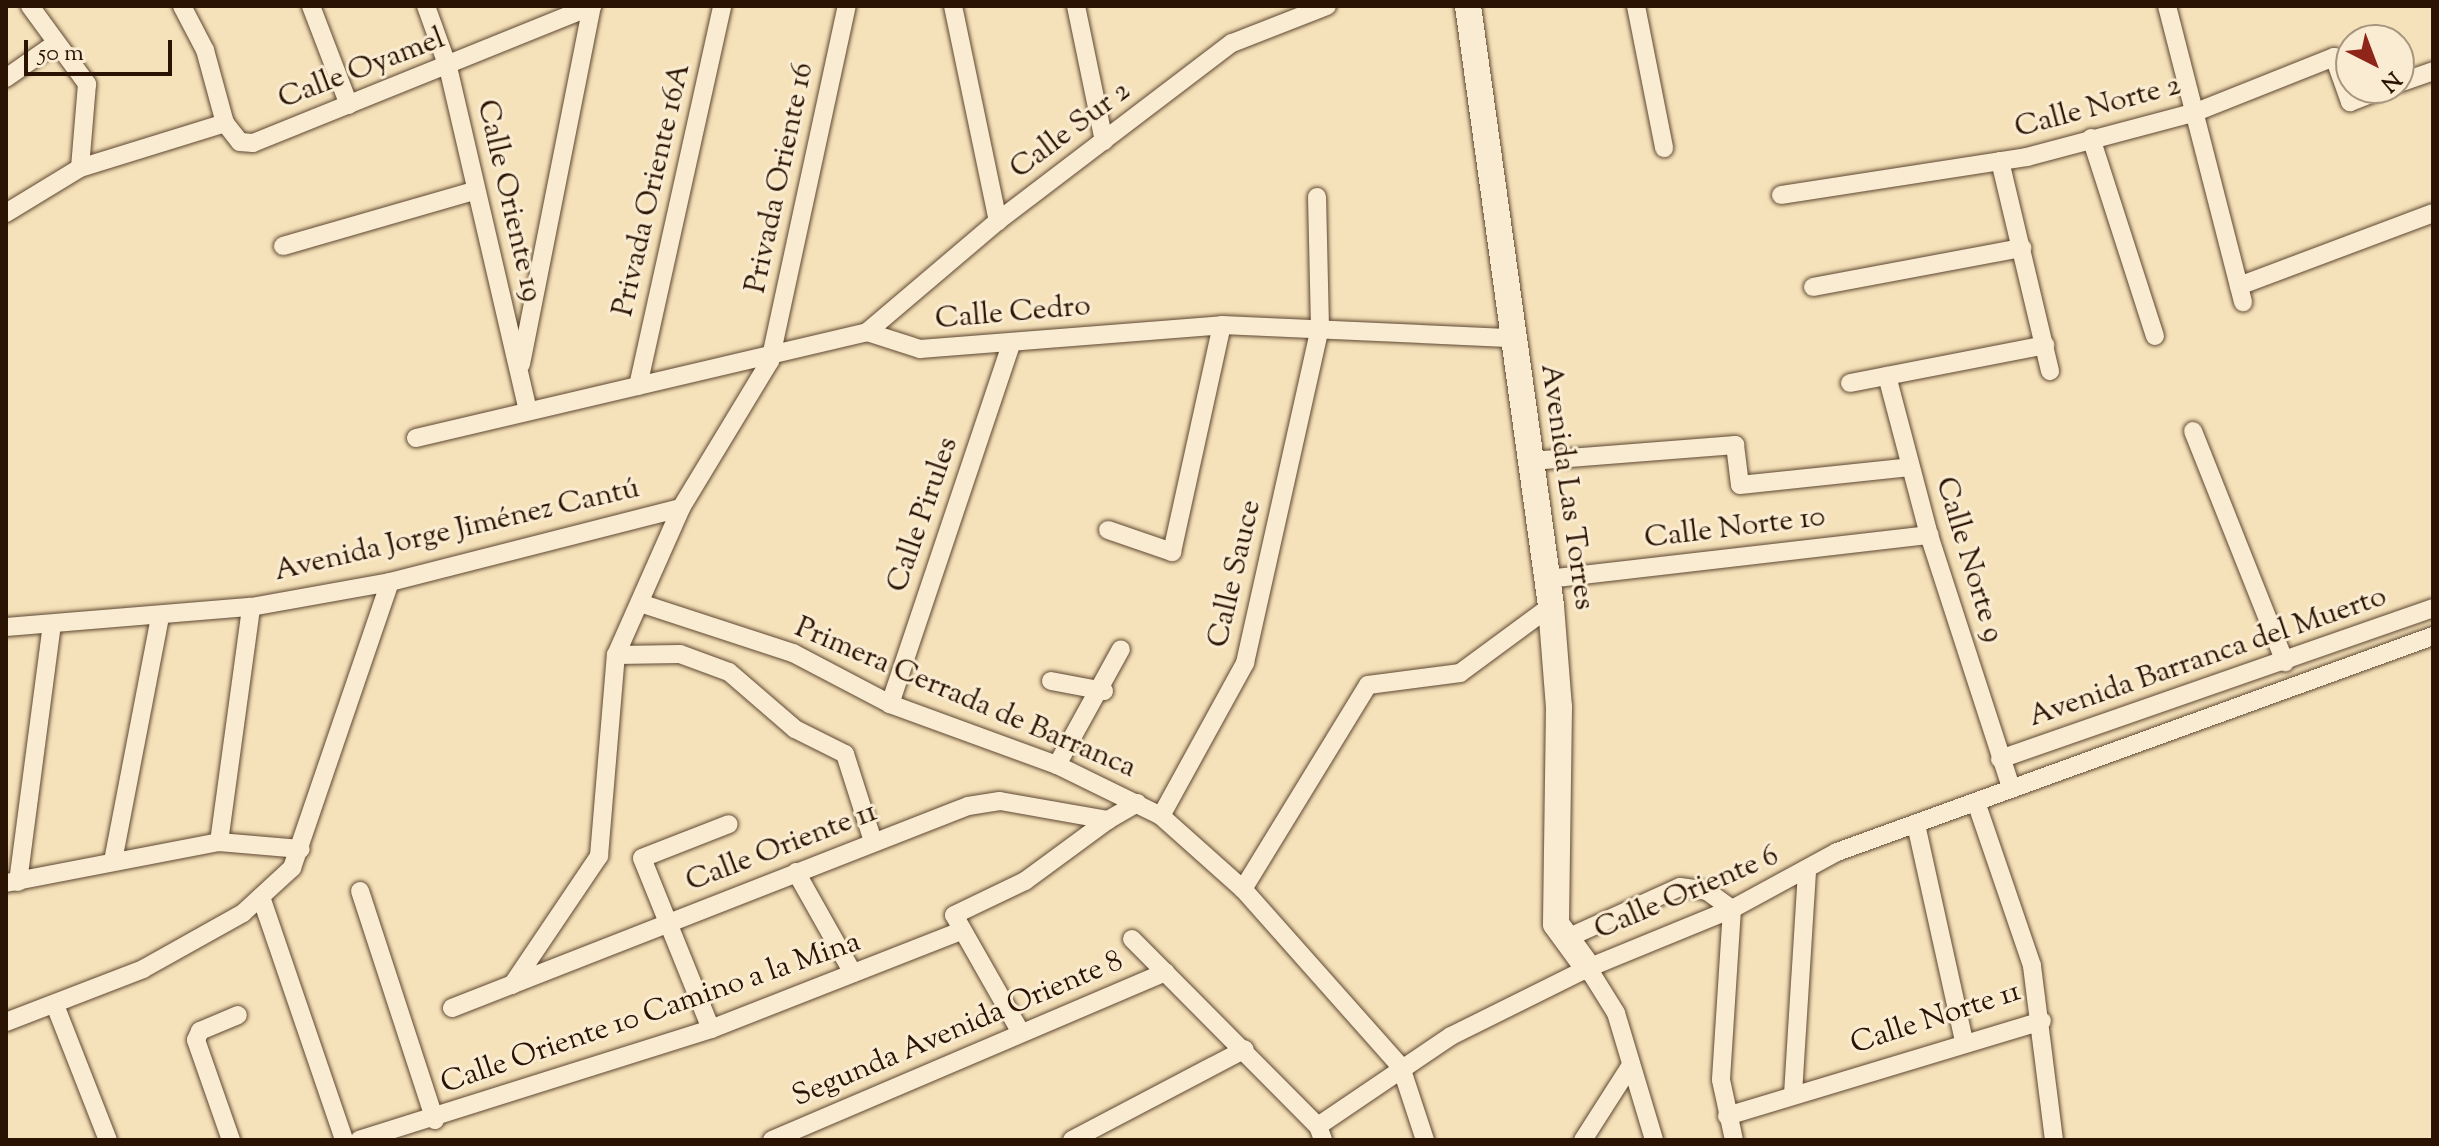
<!DOCTYPE html>
<meta charset="utf-8">
<style>
body{margin:0}
#map{position:relative;width:2439px;height:1146px;overflow:hidden;background:#f6e2ba;font-family:"Sorts Mill Goudy",serif}
div>[style]{position:absolute}
.roads{filter:drop-shadow(0 0 2px #5e4731) drop-shadow(0 0 2px #5e4731)}
.street>*{height:18px;margin:-9px;padding:0 9px;transform-origin:9px;border-radius:9px;background:#f9ecd2}
.secondary>*{height:26px;margin:-13px;padding:0 13px;transform-origin:13px;border-radius:13px;background:#f9ecd2}
span{translate:-50% -50%;white-space:nowrap;text-align:center;line-height:1.15;-webkit-text-stroke:6px #f9ecd2;paint-order:stroke}
.street-label{font-size:30px;color:#2b1303}
.frame{position:absolute;inset:0;border:8px solid #2b1303;pointer-events:none}
.north{position:absolute;left:2335px;top:24px;width:80px;height:80px;box-sizing:border-box;background:#f9ecd2;border:2px solid #a7957f;border-radius:50%;rotate:138deg;font-size:22px;font-weight:700;line-height:32px;text-align:center;color:#2b1303}
.north::after{content:'';display:block;margin:auto;width:28px;height:36px;background:#8f2418;clip-path:polygon(50% 0,100% 100%,50% 72%,0 100%)}
.scale{position:absolute;left:24px;top:40px;width:148px;height:36px;box-sizing:border-box;border:4px solid #2b1303;border-top:0;padding-left:10px;font-size:24px;line-height:28px;white-space:nowrap;color:#2b1303;-webkit-text-stroke:6px #f9ecd2;paint-order:stroke}
</style>
<div id="map">
<div class="roads">
<div class="street">
<i style="left:30px;top:6px;width:97px;rotate:53.8deg"></i>
<i style="left:87px;top:84px;width:84px;rotate:94.8deg"></i>
<i style="left:182px;top:6px;width:50px;rotate:62.4deg"></i>
<i style="left:205px;top:50px;width:76px;rotate:74.7deg"></i>
<i style="left:225px;top:123px;width:24px;rotate:52deg"></i>
<i style="left:240px;top:142px;width:13px;rotate:4deg"></i>
<i style="left:253px;top:143px;width:366px;rotate:-22deg"></i>
<i style="left:311px;top:6px;width:106px;rotate:69deg"></i>
<i style="left:426px;top:6px;width:65px;rotate:70.2deg"></i>
<i style="left:448px;top:67px;width:352px;rotate:76.9deg"></i>
<i style="left:953px;top:6px;width:220px;rotate:78.2deg"></i>
<i style="left:1076px;top:6px;width:138px;rotate:78.3deg"></i>
<i style="left:1636px;top:6px;width:145px;rotate:78.8deg"></i>
<i style="left:2167px;top:6px;width:306px;rotate:75.6deg"></i>
<i style="left:6px;top:78px;width:61px;rotate:-35deg"></i>
<i style="left:2399px;top:83px;width:36px;rotate:-19deg"></i>
<i style="left:2091px;top:138px;width:208px;rotate:72.1deg"></i>
<i style="left:2000px;top:161px;width:216px;rotate:76.6deg"></i>
<i style="left:1781px;top:195px;width:249px;rotate:-8.8deg"></i>
<i style="left:2027px;top:157px;width:175px;rotate:-14.9deg"></i>
<i style="left:2196px;top:112px;width:149px;rotate:-21.7deg"></i>
<i style="left:2334px;top:57px;width:48px;rotate:70.4deg"></i>
<i style="left:2350px;top:102px;width:40px;rotate:-21deg"></i>
<i style="left:6px;top:213px;width:87px;rotate:-31.3deg"></i>
<i style="left:80px;top:168px;width:152px;rotate:-17.2deg"></i>
<i style="left:283px;top:246px;width:199px;rotate:-16.1deg"></i>
<i style="left:2239px;top:286px;width:207px;rotate:-20.6deg"></i>
<i style="left:1813px;top:287px;width:213px;rotate:-10.6deg"></i>
<i style="left:867px;top:332px;width:172px;rotate:-40.3deg"></i>
<i style="left:998px;top:221px;width:294px;rotate:-37.3deg"></i>
<i style="left:1232px;top:43px;width:102px;rotate:-21.3deg"></i>
<i style="left:521px;top:364px;width:365px;rotate:-78.8deg"></i>
<i style="left:1887px;top:376px;width:164px;rotate:75.2deg"></i>
<i style="left:1929px;top:535px;width:266px;rotate:72deg"></i>
<i style="left:1850px;top:383px;width:199px;rotate:-11deg"></i>
<i style="left:638px;top:386px;width:389px;rotate:-77.5deg"></i>
<i style="left:2193px;top:431px;width:249px;rotate:68.3deg"></i>
<i style="left:416px;top:438px;width:463px;rotate:-13.2deg"></i>
<i style="left:867px;top:332px;width:56px;rotate:17.8deg"></i>
<i style="left:920px;top:349px;width:303px;rotate:-4.5deg"></i>
<i style="left:1222px;top:325px;width:291px;rotate:2.6deg"></i>
<i style="left:1531px;top:461px;width:205px;rotate:-4.5deg"></i>
<i style="left:1735px;top:445px;width:40px;rotate:82.9deg"></i>
<i style="left:1740px;top:485px;width:171px;rotate:-6deg"></i>
<i style="left:1108px;top:530px;width:68px;rotate:19deg"></i>
<i style="left:1172px;top:552px;width:232px;rotate:-77.6deg"></i>
<i style="left:1548px;top:579px;width:384px;rotate:-6.6deg"></i>
<i style="left:643px;top:604px;width:158px;rotate:18.1deg"></i>
<i style="left:793px;top:653px;width:110px;rotate:27.7deg"></i>
<i style="left:890px;top:704px;width:178px;rotate:20.1deg"></i>
<i style="left:1057px;top:765px;width:116px;rotate:26.1deg"></i>
<i style="left:1161px;top:816px;width:110px;rotate:41.7deg"></i>
<i style="left:1243px;top:889px;width:238px;rotate:48.4deg"></i>
<i style="left:1401px;top:1067px;width:77px;rotate:71.8deg"></i>
<i style="left:6px;top:627px;width:246px;rotate:-4.7deg"></i>
<i style="left:251px;top:607px;width:141px;rotate:-10.2deg"></i>
<i style="left:390px;top:582px;width:300px;rotate:-14.3deg"></i>
<i style="left:616px;top:655px;width:64px;rotate:-0.9deg"></i>
<i style="left:680px;top:654px;width:52px;rotate:20.2deg"></i>
<i style="left:729px;top:672px;width:87px;rotate:40.8deg"></i>
<i style="left:795px;top:729px;width:56px;rotate:26.6deg"></i>
<i style="left:845px;top:754px;width:91px;rotate:72.2deg"></i>
<i style="left:1051px;top:681px;width:54px;rotate:10.7deg"></i>
<i style="left:890px;top:704px;width:380px;rotate:-71.4deg"></i>
<i style="left:2000px;top:759px;width:459px;rotate:-19.2deg"></i>
<i style="left:1057px;top:765px;width:132px;rotate:-61.1deg"></i>
<i style="left:1976px;top:802px;width:173px;rotate:71.1deg"></i>
<i style="left:2032px;top:966px;width:175px;rotate:82.8deg"></i>
<i style="left:1161px;top:816px;width:175px;rotate:-61.2deg"></i>
<i style="left:1245px;top:663px;width:343px;rotate:-77.4deg"></i>
<i style="left:1320px;top:328px;width:131px;rotate:-91.3deg"></i>
<i style="left:1917px;top:829px;width:217px;rotate:77.5deg"></i>
<i style="left:219px;top:842px;width:237px;rotate:-82.2deg"></i>
<i style="left:113px;top:861px;width:248px;rotate:-79.1deg"></i>
<i style="left:796px;top:872px;width:116px;rotate:60.6deg"></i>
<i style="left:18px;top:882px;width:260px;rotate:-82.5deg"></i>
<i style="left:6px;top:883px;width:217px;rotate:-10.9deg"></i>
<i style="left:219px;top:842px;width:82px;rotate:4.9deg"></i>
<i style="left:1243px;top:889px;width:239px;rotate:-58.5deg"></i>
<i style="left:1368px;top:685px;width:93px;rotate:-7.4deg"></i>
<i style="left:1460px;top:673px;width:113px;rotate:-36.4deg"></i>
<i style="left:360px;top:891px;width:241px;rotate:71.9deg"></i>
<i style="left:261px;top:897px;width:257px;rotate:71.1deg"></i>
<i style="left:1132px;top:939px;width:264px;rotate:45.2deg"></i>
<i style="left:1318px;top:1126px;width:15px;rotate:70deg"></i>
<i style="left:1563px;top:940px;width:128px;rotate:-24.4deg"></i>
<i style="left:1680px;top:887px;width:27px;rotate:8deg"></i>
<i style="left:1707px;top:891px;width:31px;rotate:36deg"></i>
<i style="left:1732px;top:909px;width:171px;rotate:93.7deg"></i>
<i style="left:1721px;top:1080px;width:61px;rotate:77.8deg"></i>
<i style="left:1588px;top:968px;width:53px;rotate:58.1deg"></i>
<i style="left:1616px;top:1013px;width:133px;rotate:73.3deg"></i>
<i style="left:512px;top:985px;width:156px;rotate:-56deg"></i>
<i style="left:599px;top:856px;width:202px;rotate:-85.2deg"></i>
<i style="left:616px;top:655px;width:161px;rotate:-66.1deg"></i>
<i style="left:681px;top:508px;width:172px;rotate:-58.8deg"></i>
<i style="left:770px;top:361px;width:363px;rotate:-77.8deg"></i>
<i style="left:55px;top:1005px;width:145px;rotate:68.6deg"></i>
<i style="left:452px;top:1008px;width:554px;rotate:-21.38deg"></i>
<i style="left:968px;top:806px;width:32px;rotate:-9deg"></i>
<i style="left:1000px;top:801px;width:110px;rotate:10deg"></i>
<i style="left:1108px;top:820px;width:34px;rotate:-30deg"></i>
<i style="left:6px;top:1022px;width:147px;rotate:-21.1deg"></i>
<i style="left:143px;top:969px;width:115px;rotate:-29.2deg"></i>
<i style="left:243px;top:913px;width:67px;rotate:-42.6deg"></i>
<i style="left:292px;top:868px;width:302px;rotate:-71.1deg"></i>
<i style="left:711px;top:1029px;width:184px;rotate:-112deg"></i>
<i style="left:642px;top:858px;width:93px;rotate:-21.3deg"></i>
<i style="left:1020px;top:1031px;width:133px;rotate:-119.6deg"></i>
<i style="left:954px;top:915px;width:79px;rotate:-25.6deg"></i>
<i style="left:1025px;top:881px;width:103px;rotate:-36.3deg"></i>
<i style="left:1793px;top:1094px;width:221px;rotate:-86.4deg"></i>
<i style="left:1727px;top:1116px;width:329px;rotate:-16.8deg"></i>
<i style="left:1318px;top:1126px;width:161px;rotate:-34.1deg"></i>
<i style="left:1451px;top:1036px;width:153px;rotate:-26.4deg"></i>
<i style="left:1588px;top:968px;width:156px;rotate:-22.3deg"></i>
<i style="left:1732px;top:909px;width:119px;rotate:-28.5deg"></i>
<i style="left:1837px;top:852px;width:634px;rotate:-19.92deg"></i>
<i style="left:231px;top:1140px;width:106px;rotate:-109.3deg"></i>
<i style="left:196px;top:1040px;width:10px;rotate:-66deg"></i>
<i style="left:200px;top:1031px;width:41px;rotate:-22.8deg"></i>
<i style="left:359px;top:1140px;width:369px;rotate:-17.5deg"></i>
<i style="left:711px;top:1029px;width:266px;rotate:-21.4deg"></i>
<i style="left:772px;top:1140px;width:428px;rotate:-23.1deg"></i>
<i style="left:1072px;top:1140px;width:195px;rotate:-27.7deg"></i>
<i style="left:1583px;top:1140px;width:89px;rotate:-57.4deg"></i>
</div>
<div class="secondary">
<i style="left:1468px;top:6px;width:606px;rotate:82.12deg"></i>
<i style="left:1551px;top:606px;width:101px;rotate:85.5deg"></i>
<i style="left:1559px;top:707px;width:217px;rotate:90.8deg"></i>
<i style="left:1556px;top:924px;width:54px;rotate:54deg"></i>
</div>
</div>
<div class="street-label">
<span style="left:362px;top:70px;rotate:-21deg">Calle Oyamel</span>
<span style="left:2098px;top:108px;rotate:-15deg">Calle Norte 2</span>
<span style="left:1071px;top:131px;rotate:-37deg">Calle Sur 2</span>
<span style="left:781px;top:178px;rotate:-78deg">Privada Oriente 16</span>
<span style="left:653px;top:190px;rotate:-77deg">Privada Oriente 16A</span>
<span style="left:508px;top:201px;rotate:77deg">Calle Oriente 19</span>
<span style="left:1013px;top:314px;rotate:-5deg">Calle Cedro</span>
<span style="left:1566px;top:487px;rotate:82deg">Avenida Las Torres</span>
<span style="left:924px;top:515px;rotate:-71deg">Calle Pirules</span>
<span style="left:1735px;top:529px;rotate:-7deg">Calle Norte 10</span>
<span style="left:457px;top:531px;rotate:-13deg">Avenida Jorge Jiménez Cantú</span>
<span style="left:1968px;top:560px;rotate:73deg">Calle Norte 9</span>
<span style="left:1236px;top:574px;rotate:-77deg">Calle Sauce</span>
<span style="left:2208px;top:658px;rotate:-19deg">Avenida Barranca del Muerto</span>
<span style="left:965px;top:699px;rotate:23deg">Primera Cerrada de Barranca</span>
<span style="left:782px;top:848px;rotate:-21deg">Calle Oriente 11</span>
<span style="left:1687px;top:894px;rotate:-23deg">Calle Oriente 6</span>
<span style="left:651px;top:1014px;rotate:-19deg">Calle Oriente 10 Camino a la Mina</span>
<span style="left:1936px;top:1019px;rotate:-18deg">Calle Norte 11</span>
<span style="left:958px;top:1030px;rotate:-23deg">Segunda Avenida Oriente 8</span>
</div>
<div class="frame"></div>
<div class="north">N</div>
<div class="scale">50 m</div>
</div>
